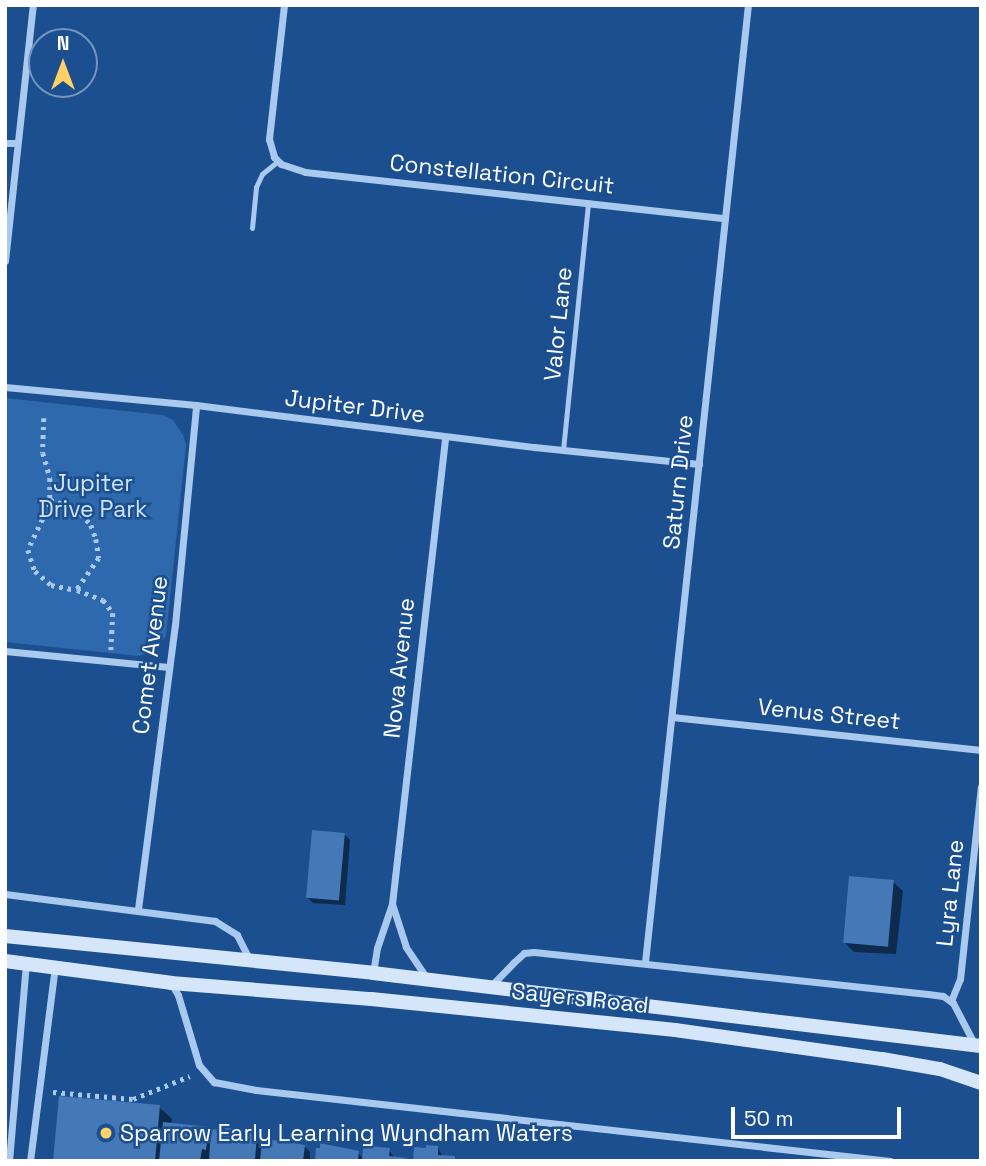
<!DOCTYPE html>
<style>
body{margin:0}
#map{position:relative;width:986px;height:1166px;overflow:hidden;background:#1b4f8f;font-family:"Space Grotesk",sans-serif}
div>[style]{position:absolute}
.green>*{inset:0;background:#2e69ad}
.shadow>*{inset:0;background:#0007}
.building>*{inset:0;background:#4478b7;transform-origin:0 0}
.path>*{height:4.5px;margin-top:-2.25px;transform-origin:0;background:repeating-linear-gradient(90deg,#a9c9ee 0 3.5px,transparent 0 8.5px)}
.service>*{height:5px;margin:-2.5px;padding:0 2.5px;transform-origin:2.5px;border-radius:2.5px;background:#a9c9ee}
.minor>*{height:7px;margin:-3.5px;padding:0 3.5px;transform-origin:3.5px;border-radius:3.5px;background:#a9c9ee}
.secondary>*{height:14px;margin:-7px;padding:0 7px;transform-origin:7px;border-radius:7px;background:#d6e6fa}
.dots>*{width:19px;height:19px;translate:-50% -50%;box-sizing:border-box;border:4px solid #1b4f8f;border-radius:50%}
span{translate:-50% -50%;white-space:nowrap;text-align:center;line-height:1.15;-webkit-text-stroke:5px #1b4f8f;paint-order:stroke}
.street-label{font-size:23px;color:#fff}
.park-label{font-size:23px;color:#cfe3fa}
.poi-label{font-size:23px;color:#fff}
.left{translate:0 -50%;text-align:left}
.frame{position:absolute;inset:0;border:7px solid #fff;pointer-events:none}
.north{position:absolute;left:28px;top:28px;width:70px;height:70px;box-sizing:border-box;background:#1b4f8f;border:2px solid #7695bc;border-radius:50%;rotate:0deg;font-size:19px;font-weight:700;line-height:28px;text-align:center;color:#fff}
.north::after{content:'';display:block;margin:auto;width:24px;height:32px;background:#ffd166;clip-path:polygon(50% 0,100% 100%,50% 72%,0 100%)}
.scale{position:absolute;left:731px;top:1107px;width:170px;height:32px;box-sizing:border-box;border:4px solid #fff;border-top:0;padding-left:9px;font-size:21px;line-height:24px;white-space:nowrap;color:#fff;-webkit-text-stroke:5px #1b4f8f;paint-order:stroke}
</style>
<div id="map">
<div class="green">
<i style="clip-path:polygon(5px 398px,163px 415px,173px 420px,183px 435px,186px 445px,166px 636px,151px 652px,139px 656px,5px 642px)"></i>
</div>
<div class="shadow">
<i style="clip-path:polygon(344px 834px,350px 840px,345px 905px,313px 903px,307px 897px)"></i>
<i style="clip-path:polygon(893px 882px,903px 891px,896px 954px,854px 952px,845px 943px)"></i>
<i style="clip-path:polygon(159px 1107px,172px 1119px,171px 1125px,210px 1130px,238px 1130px,256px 1136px,264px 1143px,264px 1139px,287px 1141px,291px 1145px,304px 1146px,310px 1152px,310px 1161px,54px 1161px)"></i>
<i style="clip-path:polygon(438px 1148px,443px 1157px,457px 1161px,415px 1161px)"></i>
<i style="clip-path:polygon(389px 1150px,395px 1159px,407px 1161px,317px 1161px,358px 1153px,363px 1158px)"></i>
</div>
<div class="building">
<i style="left:312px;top:830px;width:33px;height:68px;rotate:5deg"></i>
<i style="left:849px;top:876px;width:45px;height:67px;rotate:5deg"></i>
<i style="clip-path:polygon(59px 1096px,160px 1105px,155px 1161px,53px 1161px)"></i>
<i style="clip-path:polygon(163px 1122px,209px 1127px,206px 1150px,202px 1149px,200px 1161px,159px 1161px)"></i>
<i style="clip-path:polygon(225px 1127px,257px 1134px,255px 1160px,209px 1161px,211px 1129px,225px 1130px)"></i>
<i style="clip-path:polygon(262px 1138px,305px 1145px,303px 1161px,260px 1161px)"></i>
<i style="clip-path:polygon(320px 1143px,359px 1151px,358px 1161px,315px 1161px,316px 1148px,320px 1148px)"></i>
<i style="clip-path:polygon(426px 1145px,438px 1146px,438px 1155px,455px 1156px,455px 1161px,413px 1161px,414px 1147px,426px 1148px)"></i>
<i style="clip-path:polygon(367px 1146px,390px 1148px,389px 1156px,407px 1158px,406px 1161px,362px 1161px,363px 1148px)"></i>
</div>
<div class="path">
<i style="left:44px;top:418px;width:35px;rotate:92deg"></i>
<i style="left:43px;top:453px;width:26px;rotate:74deg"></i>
<i style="left:50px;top:478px;width:26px;rotate:90deg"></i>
<i style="left:50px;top:504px;width:51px;rotate:115.6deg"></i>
<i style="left:28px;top:550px;width:22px;rotate:72deg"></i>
<i style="left:35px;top:571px;width:21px;rotate:41deg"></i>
<i style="left:51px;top:585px;width:26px;rotate:11deg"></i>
<i style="left:77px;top:590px;width:28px;rotate:21deg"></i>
<i style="left:103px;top:600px;width:16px;rotate:52deg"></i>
<i style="left:113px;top:613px;width:37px;rotate:93deg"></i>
<i style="left:50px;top:500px;width:26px;rotate:16deg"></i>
<i style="left:75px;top:507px;width:24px;rotate:48deg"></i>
<i style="left:91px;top:525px;width:15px;rotate:70deg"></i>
<i style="left:96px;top:539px;width:19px;rotate:81deg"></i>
<i style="left:99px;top:558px;width:39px;rotate:125deg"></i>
<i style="left:53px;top:1092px;width:80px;rotate:5deg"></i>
<i style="left:133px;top:1099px;width:61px;rotate:-22deg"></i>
</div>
<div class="service">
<i style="left:252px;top:228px;width:41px;rotate:-84.4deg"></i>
<i style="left:256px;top:187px;width:14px;rotate:-65deg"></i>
<i style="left:262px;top:174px;width:21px;rotate:-39deg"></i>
<i style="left:563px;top:450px;width:249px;rotate:-84.2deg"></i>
</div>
<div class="minor">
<i style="left:284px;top:5px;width:135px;rotate:96.4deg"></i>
<i style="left:269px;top:139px;width:19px;rotate:74deg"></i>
<i style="left:274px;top:157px;width:10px;rotate:45deg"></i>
<i style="left:281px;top:164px;width:25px;rotate:18deg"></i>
<i style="left:305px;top:172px;width:422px;rotate:6.3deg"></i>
<i style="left:5px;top:143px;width:12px"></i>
<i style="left:5px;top:261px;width:258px;rotate:-83.8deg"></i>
<i style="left:5px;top:387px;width:192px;rotate:5.4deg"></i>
<i style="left:196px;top:405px;width:341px;rotate:7.1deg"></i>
<i style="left:534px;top:447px;width:166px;rotate:5.9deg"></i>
<i style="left:5px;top:651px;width:164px;rotate:5.6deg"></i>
<i style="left:672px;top:717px;width:311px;rotate:6.1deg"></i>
<i style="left:5px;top:894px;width:212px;rotate:7.3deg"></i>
<i style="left:215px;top:921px;width:26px;rotate:32deg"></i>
<i style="left:237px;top:935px;width:29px;rotate:63deg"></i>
<i style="left:138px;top:909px;width:286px;rotate:-82.6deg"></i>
<i style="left:175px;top:625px;width:221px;rotate:-84.5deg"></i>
<i style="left:645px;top:962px;width:963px;rotate:-83.86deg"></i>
<i style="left:373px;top:973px;width:25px;rotate:-81deg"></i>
<i style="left:377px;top:948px;width:46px;rotate:-71.2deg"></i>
<i style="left:426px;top:977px;width:36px;rotate:-124deg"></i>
<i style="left:406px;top:947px;width:45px;rotate:-108deg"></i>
<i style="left:392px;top:904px;width:470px;rotate:-83.5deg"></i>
<i style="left:171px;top:983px;width:14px;rotate:60deg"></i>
<i style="left:178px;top:995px;width:73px;rotate:73.3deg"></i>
<i style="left:199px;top:1065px;width:23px;rotate:49deg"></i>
<i style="left:214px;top:1082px;width:43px;rotate:10.8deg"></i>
<i style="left:256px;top:1090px;width:638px;rotate:6.39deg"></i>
<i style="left:489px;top:988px;width:35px;rotate:-46deg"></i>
<i style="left:513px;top:963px;width:15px;rotate:-42deg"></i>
<i style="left:524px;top:953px;width:10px;rotate:-6deg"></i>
<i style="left:534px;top:952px;width:396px;rotate:6.1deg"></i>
<i style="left:928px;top:994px;width:15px;rotate:8deg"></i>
<i style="left:943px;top:996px;width:12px;rotate:35deg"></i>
<i style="left:953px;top:1003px;width:47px;rotate:62.4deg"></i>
<i style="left:951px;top:1001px;width:24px;rotate:-68deg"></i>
<i style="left:960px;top:979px;width:193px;rotate:-83.8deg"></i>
<i style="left:9px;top:1161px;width:199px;rotate:-85.1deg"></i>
<i style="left:30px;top:1161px;width:197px;rotate:-82.7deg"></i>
</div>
<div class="secondary">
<i style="left:5px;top:936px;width:370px;rotate:5.7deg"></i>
<i style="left:373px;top:973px;width:612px;rotate:6.85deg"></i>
<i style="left:5px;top:961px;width:167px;rotate:7.5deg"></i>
<i style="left:171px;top:983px;width:201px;rotate:4.6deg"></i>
<i style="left:371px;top:999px;width:306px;rotate:5.8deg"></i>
<i style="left:675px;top:1030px;width:209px;rotate:8deg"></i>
<i style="left:882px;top:1059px;width:59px;rotate:9.8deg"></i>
<i style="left:940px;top:1069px;width:43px;rotate:18.9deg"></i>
</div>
<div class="dots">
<i style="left:106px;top:1133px;background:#ffd166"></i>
</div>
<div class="street-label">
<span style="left:502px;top:174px;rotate:6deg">Constellation Circuit</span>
<span style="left:558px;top:324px;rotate:-84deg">Valor Lane</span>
<span style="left:355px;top:406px;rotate:7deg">Jupiter Drive</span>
<span style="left:678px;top:482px;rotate:-84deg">Saturn Drive</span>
<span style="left:150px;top:655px;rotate:-83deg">Comet Avenue</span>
<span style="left:399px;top:668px;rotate:-84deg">Nova Avenue</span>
<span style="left:829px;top:714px;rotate:6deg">Venus Street</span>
<span style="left:950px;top:893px;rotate:-84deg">Lyra Lane</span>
<span style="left:580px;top:998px;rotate:6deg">Sayers Road</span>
</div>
<div class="park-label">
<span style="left:93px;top:496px">Jupiter<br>Drive Park</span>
</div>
<div class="poi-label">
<span class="left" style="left:120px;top:1133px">Sparrow Early Learning Wyndham Waters</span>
</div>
<div class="frame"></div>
<div class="north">N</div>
<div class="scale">50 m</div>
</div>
